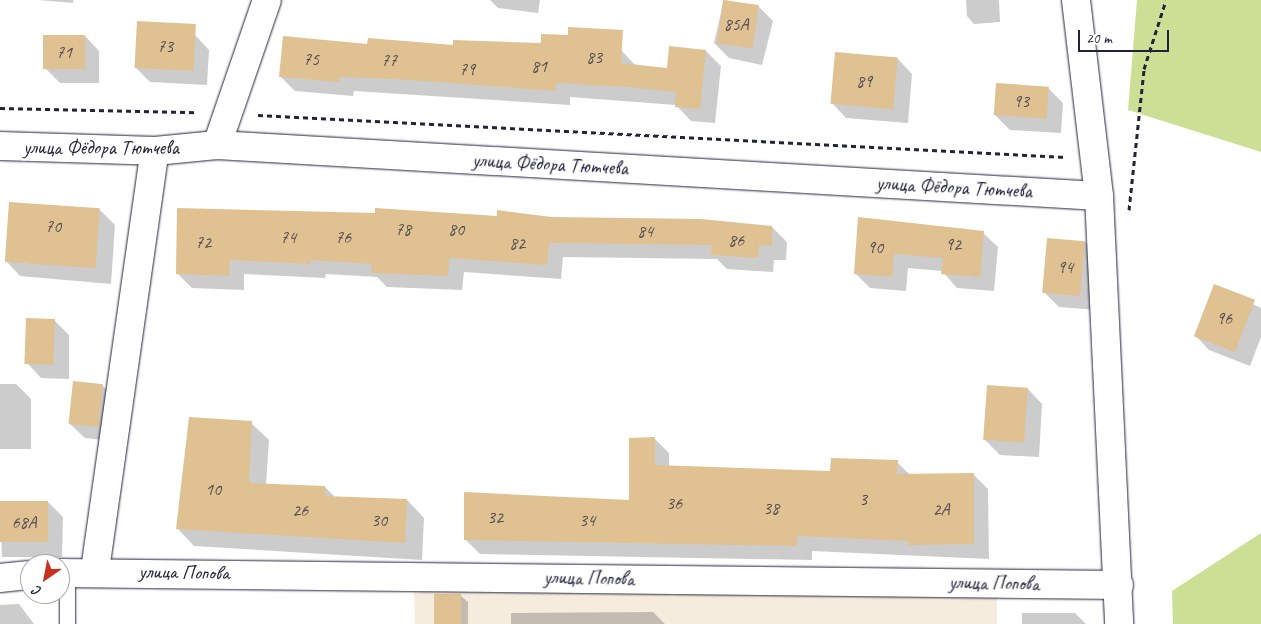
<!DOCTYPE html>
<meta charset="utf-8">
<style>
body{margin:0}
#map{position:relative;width:1261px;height:624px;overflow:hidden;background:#fff;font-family:Caveat,sans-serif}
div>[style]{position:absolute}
.built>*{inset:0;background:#f5ecde}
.green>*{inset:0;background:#ccdf94}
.shadow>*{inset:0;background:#0003}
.building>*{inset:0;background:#dfc192;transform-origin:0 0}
.path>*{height:3px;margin-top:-1.5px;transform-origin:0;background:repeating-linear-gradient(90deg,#22223b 0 5px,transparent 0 9px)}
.roads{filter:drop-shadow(0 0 1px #22223b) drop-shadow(0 0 1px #22223b)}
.lane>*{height:15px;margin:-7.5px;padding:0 7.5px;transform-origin:7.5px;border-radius:7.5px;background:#fff}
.street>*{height:28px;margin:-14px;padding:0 14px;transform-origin:14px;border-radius:14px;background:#fff}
span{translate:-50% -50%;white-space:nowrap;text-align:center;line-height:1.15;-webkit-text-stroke:4.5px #fff;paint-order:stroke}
.number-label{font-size:18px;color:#514a51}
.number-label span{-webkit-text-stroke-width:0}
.street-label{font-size:20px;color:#22223b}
.north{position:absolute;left:20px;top:554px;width:50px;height:50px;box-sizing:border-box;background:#fff;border:1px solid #a7a7b1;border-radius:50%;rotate:213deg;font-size:14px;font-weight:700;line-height:20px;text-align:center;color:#22223b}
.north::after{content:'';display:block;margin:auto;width:18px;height:22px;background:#c8321e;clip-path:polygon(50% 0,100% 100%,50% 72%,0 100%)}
.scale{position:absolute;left:1078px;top:30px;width:91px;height:22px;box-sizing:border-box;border:2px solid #22223b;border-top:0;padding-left:6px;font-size:15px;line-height:18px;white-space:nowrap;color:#22223b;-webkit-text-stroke:4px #fff;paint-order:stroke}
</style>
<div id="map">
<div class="built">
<i style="clip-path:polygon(414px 589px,997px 594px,997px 624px,415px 624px)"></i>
</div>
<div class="green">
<i style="clip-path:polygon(1137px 0,1261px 0,1261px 152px,1128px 110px)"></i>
<i style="clip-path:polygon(1261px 533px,1261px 624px,1173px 624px,1172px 591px)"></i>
</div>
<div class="shadow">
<i style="clip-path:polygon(39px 0,73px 0,73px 3px)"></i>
<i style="clip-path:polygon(490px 0,540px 0,538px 13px,498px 8px)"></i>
<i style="clip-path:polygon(724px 0,758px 6px,773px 21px,762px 65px,729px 58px,714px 43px)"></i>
<i style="clip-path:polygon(966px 0,999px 0,1000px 22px,974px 24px,967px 16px)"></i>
<i style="clip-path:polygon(195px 35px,209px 50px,207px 85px,150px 82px,136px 68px)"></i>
<i style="clip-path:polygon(85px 36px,99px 51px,99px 83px,60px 83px,45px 68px)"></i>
<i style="clip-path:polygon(368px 45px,621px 50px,636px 66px,668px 69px,670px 48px,706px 51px,721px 66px,715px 123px,691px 121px,676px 105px,570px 97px,570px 105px,354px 91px,353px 96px,295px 91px,280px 76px)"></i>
<i style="clip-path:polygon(898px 59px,912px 74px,908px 123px,846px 118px,832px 103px)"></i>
<i style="clip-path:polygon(1048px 88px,1063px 103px,1061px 133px,1010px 130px,995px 115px)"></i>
<i style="clip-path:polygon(179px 209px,772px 227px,787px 242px,786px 260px,774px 260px,773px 272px,727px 269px,717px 259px,563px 257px,561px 279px,464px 272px,462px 290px,387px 287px,377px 277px,326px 274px,325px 278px,244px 274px,244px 290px,192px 288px,177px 273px)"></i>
<i style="clip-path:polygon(100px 210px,115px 225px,111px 284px,20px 276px,6px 261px)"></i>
<i style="clip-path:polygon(859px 219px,983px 233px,998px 247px,994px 291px,957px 288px,942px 271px,908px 268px,906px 291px,870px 288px,856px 274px)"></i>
<i style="clip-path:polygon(1085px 242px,1100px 257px,1098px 310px,1059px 307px,1044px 292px)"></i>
<i style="clip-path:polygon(1215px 286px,1261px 308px,1261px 337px,1250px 366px,1209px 350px,1195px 335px)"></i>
<i style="clip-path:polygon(54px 320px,69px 335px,69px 379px,41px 378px,27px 363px)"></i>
<i style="clip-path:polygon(0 384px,16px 384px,31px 399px,31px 449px,0 449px)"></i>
<i style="clip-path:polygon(102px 385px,117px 400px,112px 441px,85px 438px,70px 424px)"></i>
<i style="clip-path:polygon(1028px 389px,1042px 404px,1039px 457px,1000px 455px,985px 440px)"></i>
<i style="clip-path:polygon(251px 423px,269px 440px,266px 485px,325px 487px,336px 498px,407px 500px,424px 518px,422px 560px,194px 546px,177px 528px)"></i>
<i style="clip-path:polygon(654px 438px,669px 453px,669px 467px,832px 472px,897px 462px,910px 475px,973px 474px,988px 489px,989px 559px,812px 551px,812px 560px,480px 554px,465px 539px,630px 501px)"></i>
<i style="clip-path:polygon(0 502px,48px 502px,63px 517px,62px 557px,2px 557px)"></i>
<i style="clip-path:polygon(460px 595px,468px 602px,468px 624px,436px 624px)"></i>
<i style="clip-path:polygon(19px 604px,34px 624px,0 624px,0 605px)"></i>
<i style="clip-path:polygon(653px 612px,665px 624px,511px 624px,511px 613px)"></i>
<i style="clip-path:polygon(1022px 613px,1075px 613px,1086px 624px,1022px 624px)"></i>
</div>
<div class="building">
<i style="left:723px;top:0;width:36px;height:44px;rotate:8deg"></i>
<i style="left:137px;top:21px;width:59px;height:47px;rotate:3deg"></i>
<i style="clip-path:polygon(568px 27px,623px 30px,621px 63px,667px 68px,669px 46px,706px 50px,700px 109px,675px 107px,676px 92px,628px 87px,556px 83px,556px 91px,411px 80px,340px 77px,339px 82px,279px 77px,283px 36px,367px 44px,368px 38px,453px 45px,453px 40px,541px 43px,541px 34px,568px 35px)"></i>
<i style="left:43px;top:35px;width:42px;height:34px"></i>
<i style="left:835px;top:52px;width:63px;height:52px;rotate:5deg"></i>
<i style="left:996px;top:83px;width:53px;height:32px;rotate:4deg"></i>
<i style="left:9px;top:202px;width:91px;height:60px;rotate:4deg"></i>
<i style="clip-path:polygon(177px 208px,375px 213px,375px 208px,497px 216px,497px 210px,551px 217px,701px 219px,772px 226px,772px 246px,759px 245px,758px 258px,711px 255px,712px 245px,549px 243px,547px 265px,449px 258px,448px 276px,371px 273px,372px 264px,311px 260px,311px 264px,230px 260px,229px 276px,176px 274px)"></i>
<i style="clip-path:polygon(858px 217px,984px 231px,980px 277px,941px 274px,943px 258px,894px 254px,892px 277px,854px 274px)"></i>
<i style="left:1047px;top:238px;width:38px;height:55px;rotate:5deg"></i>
<i style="left:1214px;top:284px;width:44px;height:56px;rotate:21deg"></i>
<i style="left:26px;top:318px;width:29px;height:46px;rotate:2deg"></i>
<i style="left:73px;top:381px;width:30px;height:43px;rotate:6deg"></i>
<i style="left:987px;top:385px;width:41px;height:55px;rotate:4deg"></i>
<i style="clip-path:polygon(189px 417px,252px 421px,249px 483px,325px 486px,325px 496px,407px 499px,405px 543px,176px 529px)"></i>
<i style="clip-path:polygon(655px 437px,655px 465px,830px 471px,831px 458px,898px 460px,897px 474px,974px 473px,974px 544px,908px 545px,908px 541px,797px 536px,797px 546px,464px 540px,464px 492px,629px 500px,629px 438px)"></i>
<i style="left:0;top:501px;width:48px;height:41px"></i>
<i style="left:434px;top:594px;width:27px;height:30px"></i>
</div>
<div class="path">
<i style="left:0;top:108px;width:197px;rotate:1.2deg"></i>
<i style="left:258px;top:115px;width:809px;rotate:2.98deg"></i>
<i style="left:1129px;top:210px;width:142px;rotate:-83.9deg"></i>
<i style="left:1144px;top:69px;width:72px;rotate:-72.3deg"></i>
</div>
<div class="roads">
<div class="lane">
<i style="left:67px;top:624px;width:52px;rotate:-90deg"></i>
</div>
<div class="street">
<i style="left:1076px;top:0;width:197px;rotate:83.3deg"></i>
<i style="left:1099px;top:196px;width:428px;rotate:87.3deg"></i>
<i style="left:217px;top:145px;width:153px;rotate:-71deg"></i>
<i style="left:0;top:146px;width:155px;rotate:1.8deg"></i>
<i style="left:155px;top:151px;width:62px;rotate:-5.5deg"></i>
<i style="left:217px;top:145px;width:883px;rotate:3.31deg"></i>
<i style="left:95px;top:570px;width:423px;rotate:-81.9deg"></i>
<i style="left:60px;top:573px;width:1059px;rotate:0.65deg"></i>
<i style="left:0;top:578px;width:30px;rotate:-6deg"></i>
</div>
</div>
<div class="number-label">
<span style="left:736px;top:24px">85А</span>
<span style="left:165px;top:46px">73</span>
<span style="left:64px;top:52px">71</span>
<span style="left:594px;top:57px">83</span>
<span style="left:311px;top:59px">75</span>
<span style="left:389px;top:60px">77</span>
<span style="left:539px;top:66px">81</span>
<span style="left:467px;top:69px">79</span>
<span style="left:864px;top:81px">89</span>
<span style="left:1021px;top:101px">93</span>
<span style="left:53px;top:226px">70</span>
<span style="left:403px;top:229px">78</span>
<span style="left:456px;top:229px">80</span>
<span style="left:645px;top:231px">84</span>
<span style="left:288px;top:237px">74</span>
<span style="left:343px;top:237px">76</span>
<span style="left:736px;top:240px">86</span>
<span style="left:203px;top:242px">72</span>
<span style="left:517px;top:243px">82</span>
<span style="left:953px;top:244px">92</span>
<span style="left:875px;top:247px">90</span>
<span style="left:1065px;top:267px">94</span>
<span style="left:1224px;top:318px">96</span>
<span style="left:213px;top:489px">10</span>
<span style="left:863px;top:499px">3</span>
<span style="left:674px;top:503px">36</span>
<span style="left:771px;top:508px">38</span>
<span style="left:941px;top:509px">2А</span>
<span style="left:300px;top:510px">26</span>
<span style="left:495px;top:517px">32</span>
<span style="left:379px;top:520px">30</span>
<span style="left:587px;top:520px">34</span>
<span style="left:24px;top:522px">68А</span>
</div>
<div class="street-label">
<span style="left:101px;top:147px">улица Фёдора Тютчева</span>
<span style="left:550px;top:164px;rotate:3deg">улица Фёдора Тютчева</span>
<span style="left:954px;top:187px;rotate:3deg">улица Фёдора Тютчева</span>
<span style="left:184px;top:572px;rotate:1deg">улица Попова</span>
<span style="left:589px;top:578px;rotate:1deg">улица Попова</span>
<span style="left:994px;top:583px;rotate:1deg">улица Попова</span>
</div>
<div class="north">С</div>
<div class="scale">20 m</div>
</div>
